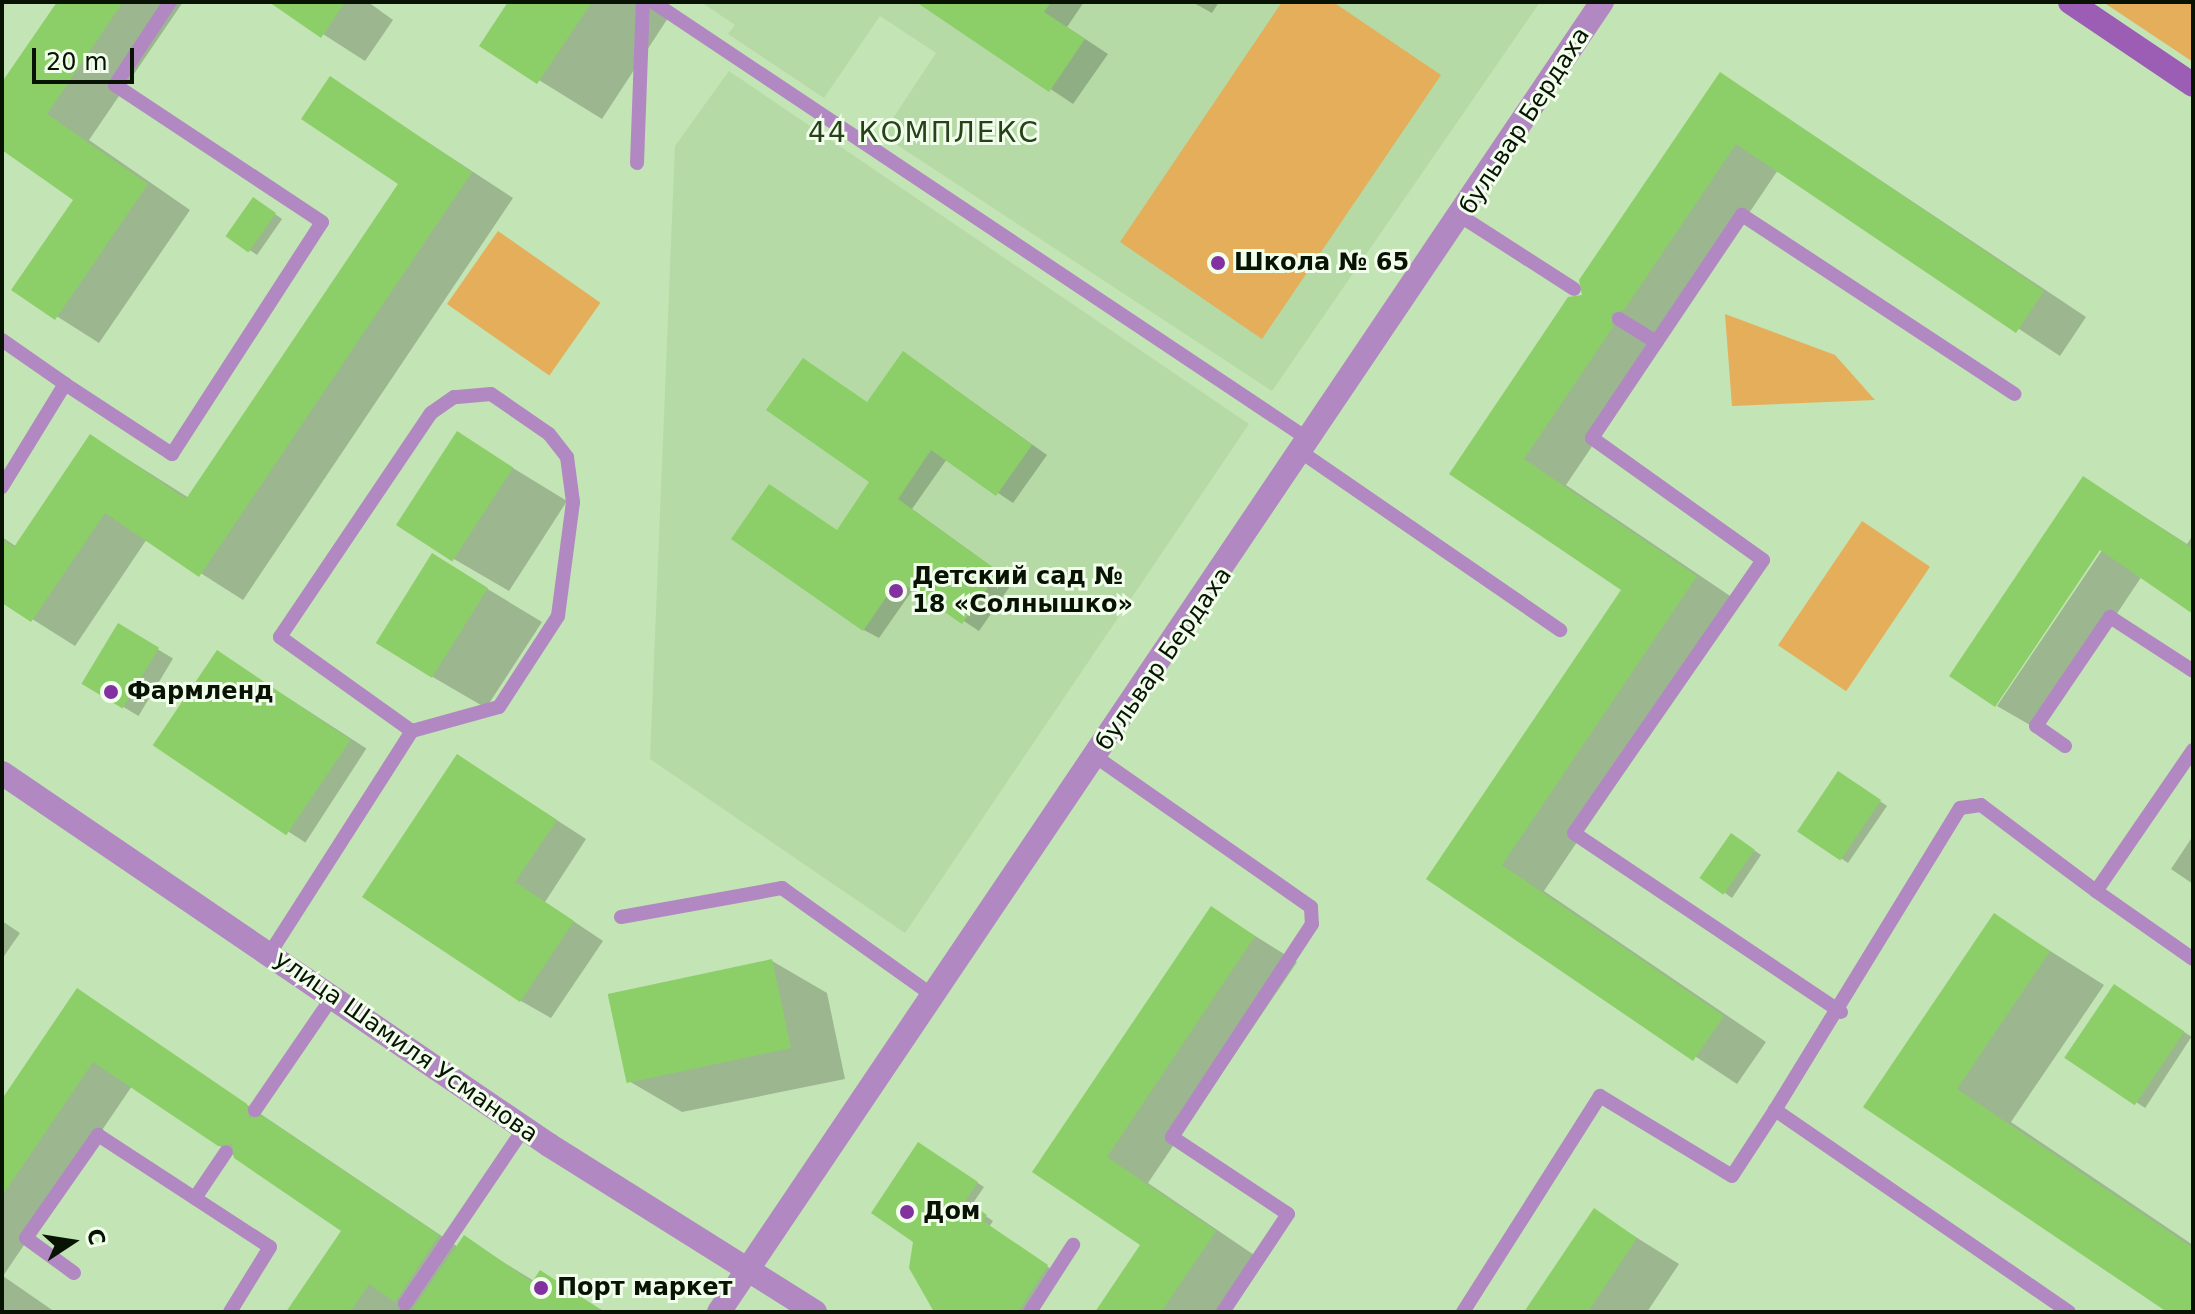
<!DOCTYPE html>
<meta charset="utf-8">
<style>
body{margin:0}
#map{position:relative;width:2195px;height:1314px;overflow:hidden;background:#c3e4b4;font-family:"DejaVu Sans",sans-serif}
div>[style]{position:absolute}
.built>*{inset:0;background:#b5daa5}
.green>*{inset:0;background:#e4ae5b;transform-origin:0 0}
.shadow>*{inset:0;background:#0003;transform-origin:0 0}
.building>*{inset:0;background:#8ccf68;transform-origin:0 0}
.service>*{height:14px;margin:-7px;padding:0 7px;transform-origin:7px;border-radius:7px;background:#b188c2}
.minor>*{height:24px;margin:-12px;padding:0 12px;transform-origin:12px;border-radius:12px;background:#b188c2}
.secondary>*{height:24px;margin:-12px;padding:0 12px;transform-origin:12px;border-radius:12px;background:#9c5eb5}
.dots>*{width:22px;height:22px;translate:-50% -50%;box-sizing:border-box;border:4px solid #f1feeb;border-radius:50%}
span{translate:-50% -50%;white-space:nowrap;text-align:center;line-height:1.15;-webkit-text-stroke:6px #f1feeb;paint-order:stroke}
.street-label{font-size:24px;color:#081303}
.poi-label{font-size:24px;color:#081303;font-weight:700}
.left{translate:0 -50%;text-align:left}
.quarter-label{font-size:28px;color:#274219;letter-spacing:2px}
.frame{position:absolute;inset:0;border:4px solid #081303;pointer-events:none}
.north{position:absolute;left:32px;top:1202px;width:80px;height:80px;-webkit-text-stroke:6px #f1feeb;paint-order:stroke;rotate:78deg;font-size:22px;font-weight:700;line-height:32px;text-align:center;color:#081303}
.north::after{content:'';display:block;margin:auto;width:28px;height:36px;background:#081303;clip-path:polygon(50% 0,100% 100%,50% 72%,0 100%)}
.scale{position:absolute;left:32px;top:48px;width:102px;height:36px;box-sizing:border-box;border:4px solid #081303;border-top:0;padding-left:10px;font-size:24px;line-height:28px;white-space:nowrap;color:#081303;-webkit-text-stroke:6px #f1feeb;paint-order:stroke}
</style>
<div id="map">
<div class="built">
<i style="clip-path:polygon(701px 2px,1540px 2px,1272px 391px,882px 135px,936px 53px,880px 16px,824px 98px,728px 34px,735px 25px)"></i>
<i style="clip-path:polygon(729px 71px,1249px 424px,905px 933px,650px 759px,675px 146px)"></i>
</div>
<div class="green">
<i style="clip-path:polygon(1282px 2px,1333px 2px,1441px 75px,1262px 339px,1120px 242px)"></i>
<i style="clip-path:polygon(2103px 2px,2193px 2px,2193px 62px)"></i>
<i style="left:498px;top:231px;width:125px;height:89px;rotate:35deg"></i>
<i style="clip-path:polygon(1725px 314px,1835px 355px,1875px 400px,1732px 406px)"></i>
<i style="left:1862px;top:521px;width:82px;height:150px;rotate:34deg"></i>
</div>
<div class="shadow">
<i style="clip-path:polygon(59px 2px,183px 2px,89px 140px,190px 210px,99px 343px,14px 289px,76px 199px,2px 148px,2px 86px)"></i>
<i style="clip-path:polygon(273px 2px,368px 2px,393px 20px,365px 61px)"></i>
<i style="clip-path:polygon(511px 2px,644px 2px,668px 18px,602px 119px,482px 45px)"></i>
<i style="clip-path:polygon(920px 2px,1084px 2px,1067px 27px,1108px 54px,1073px 104px)"></i>
<i style="clip-path:polygon(1192px 2px,1219px 2px,1212px 13px)"></i>
<i style="clip-path:polygon(1721px 74px,2086px 317px,2060px 356px,1778px 170px,1566px 485px,1739px 602px,1544px 891px,1766px 1042px,1737px 1084px,1428px 879px,1624px 590px,1452px 473px,1584px 297px)"></i>
<i style="clip-path:polygon(331px 79px,513px 198px,243px 600px,147px 539px,75px 646px,2px 600px,2px 537px,17px 547px,91px 436px,189px 498px,401px 184px)"></i>
<i style="clip-path:polygon(261px 204px,282px 219px,257px 255px,229px 237px)"></i>
<i style="clip-path:polygon(904px 353px,1047px 455px,1013px 503px,947px 459px,912px 509px,1013px 582px,979px 631px,914px 588px,879px 638px,864px 630px,838px 532px,872px 482px,869px 404px)"></i>
<i style="clip-path:polygon(457px 434px,567px 501px,509px 591px,454px 559px)"></i>
<i style="clip-path:polygon(2084px 478px,2187px 544px,2193px 535px,2193px 611px,2142px 576px,2039px 730px,1997px 706px,2107px 543px)"></i>
<i style="clip-path:polygon(433px 556px,542px 622px,486px 708px,431px 676px)"></i>
<i style="left:119px;top:626px;width:63px;height:67px;rotate:31deg"></i>
<i style="left:233px;top:662px;width:159px;height:112px;rotate:33deg"></i>
<i style="clip-path:polygon(458px 756px,586px 839px,545px 902px,603px 941px,551px 1018px,521px 1001px)"></i>
<i style="clip-path:polygon(1846px 778px,1887px 806px,1848px 863px,1800px 831px)"></i>
<i style="clip-path:polygon(2193px 836px,2193px 884px,2171px 869px)"></i>
<i style="clip-path:polygon(1738px 839px,1761px 855px,1732px 898px,1725px 893px)"></i>
<i style="clip-path:polygon(1212px 909px,1297px 962px,1148px 1183px,1257px 1257px,1220px 1312px,1098px 1312px,1143px 1244px,1035px 1171px)"></i>
<i style="clip-path:polygon(1995px 916px,2104px 985px,2011px 1122px,2193px 1245px,2193px 1312px,2170px 1312px,1866px 1106px)"></i>
<i style="clip-path:polygon(2px 921px,20px 933px,2px 959px)"></i>
<i style="clip-path:polygon(772px 961px,827px 993px,845px 1079px,682px 1112px,627px 1080px)"></i>
<i style="clip-path:polygon(78px 991px,458px 1247px,464px 1238px,534px 1281px,540px 1272px,605px 1312px,289px 1312px,344px 1231px,132px 1086px,3px 1276px,55px 1312px,2px 1312px,2px 1103px)"></i>
<i style="left:2121px;top:991px;width:84px;height:85px;rotate:33deg"></i>
<i style="clip-path:polygon(926px 1149px,984px 1187px,971px 1206px,993px 1221px,989px 1227px,1054px 1271px,1028px 1312px,939px 1312px)"></i>
<i style="clip-path:polygon(1594px 1211px,1679px 1264px,1647px 1312px,1526px 1312px)"></i>
</div>
<div class="building">
<i style="clip-path:polygon(57px 2px,123px 2px,47px 114px,148px 184px,55px 320px,11px 290px,73px 200px,2px 150px,2px 82px)"></i>
<i style="clip-path:polygon(269px 2px,345px 2px,321px 38px)"></i>
<i style="clip-path:polygon(508px 2px,592px 2px,537px 84px,479px 46px)"></i>
<i style="clip-path:polygon(916px 2px,1051px 2px,1044px 12px,1085px 39px,1049px 92px)"></i>
<i style="clip-path:polygon(1720px 72px,2044px 291px,2016px 333px,1736px 144px,1624px 310px,1611px 313px,1613px 327px,1524px 459px,1697px 576px,1502px 865px,1724px 1016px,1693px 1061px,1426px 879px,1621px 590px,1449px 474px,1568px 297px,1582px 295px,1579px 280px)"></i>
<i style="clip-path:polygon(330px 76px,472px 172px,199px 577px,105px 513px,31px 622px,2px 603px,2px 539px,14px 547px,90px 434px,186px 499px,398px 184px,301px 119px)"></i>
<i style="left:253px;top:197px;width:28px;height:48px;rotate:35deg"></i>
<i style="clip-path:polygon(903px 351px,1032px 445px,996px 496px,931px 450px,898px 499px,999px 572px,962px 624px,898px 580px,863px 631px,731px 539px,769px 484px,837px 530px,869px 482px,766px 410px,803px 358px,867px 402px)"></i>
<i style="left:457px;top:431px;width:67px;height:112px;rotate:33deg"></i>
<i style="clip-path:polygon(2083px 476px,2193px 549px,2193px 614px,2100px 550px,1995px 707px,1949px 676px)"></i>
<i style="left:432px;top:553px;width:66px;height:106px;rotate:32deg"></i>
<i style="left:118px;top:623px;width:48px;height:71px;rotate:31deg"></i>
<i style="left:217px;top:650px;width:161px;height:115px;rotate:34deg"></i>
<i style="clip-path:polygon(457px 754px,557px 820px,515px 882px,574px 921px,520px 1002px,362px 897px)"></i>
<i style="left:1838px;top:771px;width:52px;height:73px;rotate:34deg"></i>
<i style="left:1731px;top:833px;width:29px;height:55px;rotate:35deg"></i>
<i style="clip-path:polygon(1211px 906px,1255px 936px,1107px 1157px,1216px 1231px,1161px 1312px,1095px 1312px,1140px 1245px,1032px 1172px)"></i>
<i style="clip-path:polygon(1994px 913px,2050px 951px,1957px 1089px,2193px 1248px,2193px 1312px,2167px 1312px,1863px 1107px)"></i>
<i style="left:772px;top:959px;width:91px;height:168px;rotate:78deg"></i>
<i style="left:2114px;top:984px;width:85px;height:89px;rotate:34deg"></i>
<i style="clip-path:polygon(77px 988px,247px 1104px,249px 1118px,263px 1116px,439px 1235px,395px 1302px,369px 1284px,350px 1312px,286px 1312px,341px 1231px,234px 1158px,232px 1144px,218px 1146px,93px 1062px,2px 1196px,2px 1099px)"></i>
<i style="clip-path:polygon(918px 1142px,978px 1182px,966px 1200px,987px 1215px,983px 1221px,1048px 1265px,1018px 1312px,934px 1312px,909px 1268px,913px 1242px,871px 1213px)"></i>
<i style="clip-path:polygon(1594px 1208px,1637px 1238px,1588px 1312px,1524px 1312px)"></i>
<i style="clip-path:polygon(464px 1235px,532px 1282px,540px 1270px,604px 1312px,411px 1312px)"></i>
</div>
<div class="service">
<i style="left:653px;top:2px;width:791px;rotate:33.71deg"></i>
<i style="left:637px;top:163px;width:161px;rotate:-87.9deg"></i>
<i style="left:1462px;top:217px;width:133px;rotate:32.7deg"></i>
<i style="left:1619px;top:319px;width:44px;rotate:31.9deg"></i>
<i style="left:2px;top:340px;width:77px;rotate:34.9deg"></i>
<i style="left:65px;top:384px;width:121px;rotate:121.5deg"></i>
<i style="left:65px;top:384px;width:128px;rotate:33.2deg"></i>
<i style="left:172px;top:454px;width:276px;rotate:-57.1deg"></i>
<i style="left:322px;top:222px;width:248px;rotate:-146.5deg"></i>
<i style="left:115px;top:85px;width:100px;rotate:-56.5deg"></i>
<i style="left:1304px;top:454px;width:311px;rotate:34.5deg"></i>
<i style="left:2065px;top:746px;width:35px;rotate:-145deg"></i>
<i style="left:2036px;top:726px;width:132px;rotate:-55.8deg"></i>
<i style="left:2110px;top:617px;width:99px;rotate:33deg"></i>
<i style="left:2193px;top:750px;width:171px;rotate:124.5deg"></i>
<i style="left:2096px;top:891px;width:118px;rotate:35deg"></i>
<i style="left:1096px;top:757px;width:262px;rotate:34.9deg"></i>
<i style="left:1311px;top:907px;width:17px;rotate:87deg"></i>
<i style="left:1312px;top:924px;width:255px;rotate:123.3deg"></i>
<i style="left:1172px;top:1137px;width:139px;rotate:33.6deg"></i>
<i style="left:1288px;top:1214px;width:118px;rotate:123.6deg"></i>
<i style="left:621px;top:917px;width:164px;rotate:-10.2deg"></i>
<i style="left:782px;top:888px;width:188px;rotate:35.5deg"></i>
<i style="left:270px;top:953px;width:264px;rotate:-57.4deg"></i>
<i style="left:412px;top:731px;width:90px;rotate:-15.4deg"></i>
<i style="left:499px;top:707px;width:108px;rotate:-57deg"></i>
<i style="left:558px;top:616px;width:115px;rotate:-82.5deg"></i>
<i style="left:573px;top:502px;width:45px;rotate:-97.6deg"></i>
<i style="left:567px;top:457px;width:29px;rotate:-128deg"></i>
<i style="left:549px;top:434px;width:70px;rotate:-145.4deg"></i>
<i style="left:491px;top:394px;width:37px;rotate:175deg"></i>
<i style="left:454px;top:397px;width:28px;rotate:145deg"></i>
<i style="left:431px;top:413px;width:270px;rotate:124deg"></i>
<i style="left:280px;top:637px;width:162px;rotate:35.5deg"></i>
<i style="left:1841px;top:1012px;width:321px;rotate:-146.2deg"></i>
<i style="left:1574px;top:833px;width:332px;rotate:-55.3deg"></i>
<i style="left:1763px;top:560px;width:210px;rotate:-144.5deg"></i>
<i style="left:1592px;top:438px;width:269px;rotate:-56.1deg"></i>
<i style="left:1742px;top:215px;width:326px;rotate:33.3deg"></i>
<i style="left:255px;top:1110px;width:138px;rotate:-55.6deg"></i>
<i style="left:195px;top:1198px;width:55px;rotate:-56deg"></i>
<i style="left:74px;top:1273px;width:59px;rotate:-143.9deg"></i>
<i style="left:26px;top:1238px;width:126px;rotate:-55deg"></i>
<i style="left:98px;top:1135px;width:205px;rotate:33.1deg"></i>
<i style="left:270px;top:1247px;width:76px;rotate:121.6deg"></i>
<i style="left:405px;top:1304px;width:212px;rotate:-55.9deg"></i>
<i style="left:1030px;top:1312px;width:80px;rotate:-57.3deg"></i>
<i style="left:1463px;top:1312px;width:256px;rotate:-57.6deg"></i>
<i style="left:1600px;top:1096px;width:154px;rotate:31.2deg"></i>
<i style="left:1732px;top:1176px;width:79px;rotate:-56.9deg"></i>
<i style="left:2069px;top:1312px;width:357px;rotate:-145.5deg"></i>
<i style="left:1775px;top:1110px;width:354px;rotate:-58.5deg"></i>
<i style="left:1960px;top:808px;width:21px;rotate:-8deg"></i>
<i style="left:1981px;top:805px;width:144px;rotate:36.8deg"></i>
</div>
<div class="minor">
<i style="left:2px;top:773px;width:662px;rotate:34.22deg"></i>
<i style="left:549px;top:1145px;width:314px;rotate:32.1deg"></i>
<i style="left:719px;top:1312px;width:1580px;rotate:-56.02deg"></i>
</div>
<div class="secondary">
<i style="left:2070px;top:2px;width:148px;rotate:34deg"></i>
</div>
<div class="dots">
<i style="left:1218px;top:263px;background:#8331a1"></i>
<i style="left:896px;top:591px;background:#8331a1"></i>
<i style="left:111px;top:692px;background:#8331a1"></i>
<i style="left:907px;top:1212px;background:#8331a1"></i>
<i style="left:541px;top:1288px;background:#8331a1"></i>
</div>
<div class="street-label">
<span style="left:1525px;top:121px;rotate:-57deg">бульвар Бердаха</span>
<span style="left:1164px;top:659px;rotate:-55deg">бульвар Бердаха</span>
<span style="left:406px;top:1047px;rotate:35deg">улица Шамиля Усманова</span>
</div>
<div class="poi-label">
<span class="left" style="left:1234px;top:263px">Школа № 65</span>
<span class="left" style="left:912px;top:591px">Детский сад №<br>18 «Солнышко»</span>
<span class="left" style="left:127px;top:692px">Фармленд</span>
<span class="left" style="left:923px;top:1212px">Дом</span>
<span class="left" style="left:557px;top:1288px">Порт маркет</span>
</div>
<div class="quarter-label">
<span style="left:924px;top:133px">44 КОМПЛЕКС</span>
</div>
<div class="frame"></div>
<div class="north">С</div>
<div class="scale">20 m</div>
</div>
